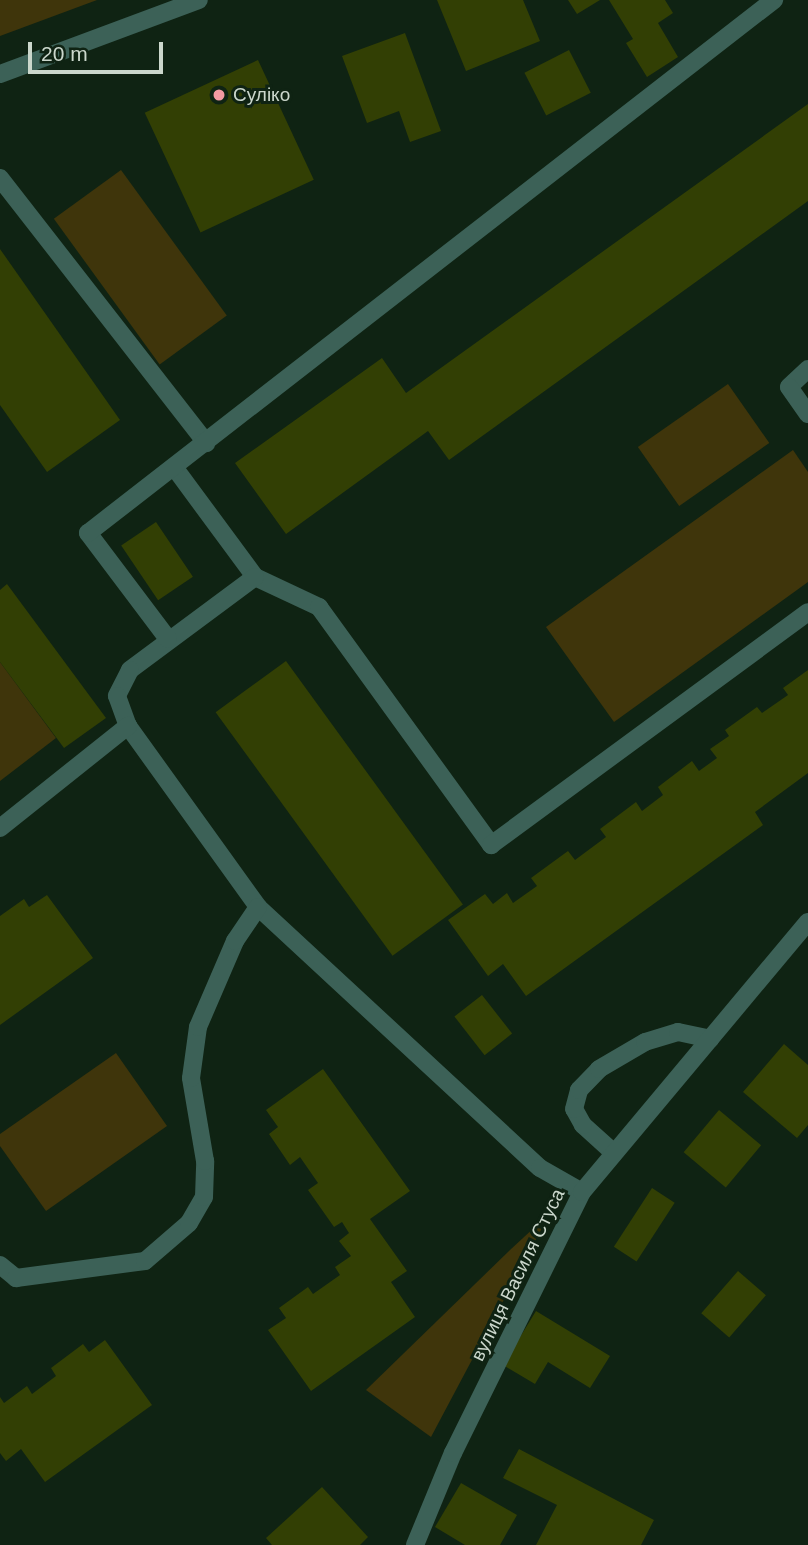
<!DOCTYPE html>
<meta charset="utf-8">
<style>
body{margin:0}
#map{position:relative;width:808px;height:1545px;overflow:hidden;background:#0f2313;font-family:Arial,sans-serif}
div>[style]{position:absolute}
.green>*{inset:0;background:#3f350b;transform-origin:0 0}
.building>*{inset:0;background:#323f04;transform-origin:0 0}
.minor>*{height:18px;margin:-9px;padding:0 9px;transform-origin:9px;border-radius:9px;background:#3c6157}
.dots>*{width:19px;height:19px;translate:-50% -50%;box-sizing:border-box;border:4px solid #0f2313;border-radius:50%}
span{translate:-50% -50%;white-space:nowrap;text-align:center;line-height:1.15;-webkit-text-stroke:6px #0f2313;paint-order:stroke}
.poi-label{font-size:19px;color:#cbd7cc}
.left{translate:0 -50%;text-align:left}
.street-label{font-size:19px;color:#cbd7cc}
.scale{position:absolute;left:28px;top:42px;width:135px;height:32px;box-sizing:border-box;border:4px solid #cbd7cc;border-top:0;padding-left:9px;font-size:21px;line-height:24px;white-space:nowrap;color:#cbd7cc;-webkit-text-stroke:5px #0f2313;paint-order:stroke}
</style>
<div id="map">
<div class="green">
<i style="clip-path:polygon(0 0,97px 0,0 36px)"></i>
<i style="left:121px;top:170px;width:180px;height:83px;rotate:54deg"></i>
<i style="left:728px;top:384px;width:72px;height:110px;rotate:55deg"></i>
<i style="clip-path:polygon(793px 450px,808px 472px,808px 582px,614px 722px,546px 627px)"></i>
<i style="clip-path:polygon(0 662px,56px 738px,0 781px)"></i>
<i style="clip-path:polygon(116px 1053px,167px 1126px,46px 1211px,0 1146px,0 1134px)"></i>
<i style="clip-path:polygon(550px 1213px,431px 1437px,366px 1390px,510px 1250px)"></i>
</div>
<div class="building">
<i style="clip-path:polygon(437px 0,523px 0,540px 41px,466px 71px)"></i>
<i style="clip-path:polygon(568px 0,600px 0,577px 14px)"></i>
<i style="clip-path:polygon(609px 0,665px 0,673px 13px,658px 23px,678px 57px,647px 77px,626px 43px,633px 39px)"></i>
<i style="clip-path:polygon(405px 33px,441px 131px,410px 142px,399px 111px,367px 123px,342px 56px)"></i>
<i style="left:569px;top:50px;width:48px;height:50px;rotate:63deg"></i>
<i style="left:258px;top:60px;width:132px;height:125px;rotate:65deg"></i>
<i style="clip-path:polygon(808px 104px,808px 201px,449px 460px,428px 431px,286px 534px,235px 463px,382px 358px,406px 393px)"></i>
<i style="clip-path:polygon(0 249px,120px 420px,47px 472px,0 405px)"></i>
<i style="left:156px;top:522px;width:66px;height:42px;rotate:56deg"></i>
<i style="clip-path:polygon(7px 584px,106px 718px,64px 748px,0 662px,0 590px)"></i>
<i style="left:286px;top:661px;width:301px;height:87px;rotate:54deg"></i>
<i style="clip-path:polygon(808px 670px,808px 773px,755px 812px,763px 825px,526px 996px,503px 964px,488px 976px,448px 920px,485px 894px,493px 904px,507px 893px,513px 903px,537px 886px,531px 878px,568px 851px,575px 860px,606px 837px,600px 829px,636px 802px,642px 811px,663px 795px,658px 787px,692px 761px,699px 771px,717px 758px,710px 749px,729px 736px,725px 730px,757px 707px,762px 713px,788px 695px,783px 688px)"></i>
<i style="clip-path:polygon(47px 895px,93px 958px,0 1025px,0 916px,24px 899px,29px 907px)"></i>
<i style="left:482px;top:995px;width:49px;height:35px;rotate:52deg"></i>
<i style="clip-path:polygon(784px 1044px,808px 1065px,808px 1125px,797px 1138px,743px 1092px)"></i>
<i style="clip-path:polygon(323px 1069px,410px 1191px,370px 1219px,407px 1271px,391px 1282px,415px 1317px,311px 1391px,268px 1330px,286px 1318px,279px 1308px,308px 1287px,313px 1294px,340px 1275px,335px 1267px,351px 1256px,339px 1241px,349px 1233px,342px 1222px,334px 1227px,308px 1190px,318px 1183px,300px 1157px,290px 1165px,269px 1134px,278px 1127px,266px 1110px)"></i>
<i style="left:719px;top:1110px;width:55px;height:55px;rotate:40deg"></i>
<i style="left:652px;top:1188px;width:27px;height:70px;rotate:33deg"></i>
<i style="left:738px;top:1271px;width:37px;height:56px;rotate:41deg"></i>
<i style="clip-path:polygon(536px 1311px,610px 1356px,590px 1388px,548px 1362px,535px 1384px,503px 1365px)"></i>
<i style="clip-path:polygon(105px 1340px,152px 1405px,45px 1482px,21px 1449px,6px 1461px,0 1453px,0 1397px,4px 1403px,27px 1386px,32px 1394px,56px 1376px,51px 1368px,83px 1344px,89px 1352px)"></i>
<i style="clip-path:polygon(519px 1449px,654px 1520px,641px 1545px,536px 1545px,557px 1505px,503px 1478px)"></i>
<i style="clip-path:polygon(461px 1483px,517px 1515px,500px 1545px,465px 1545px,435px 1527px)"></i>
<i style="clip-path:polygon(322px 1487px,368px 1537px,360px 1545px,272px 1545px,266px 1538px)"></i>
</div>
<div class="minor">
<i style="left:0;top:74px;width:212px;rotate:-20.4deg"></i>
<i style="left:0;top:178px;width:336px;rotate:52.1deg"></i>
<i style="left:808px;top:369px;width:26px;rotate:137deg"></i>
<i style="left:789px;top:387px;width:33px;rotate:55deg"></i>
<i style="left:174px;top:467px;width:137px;rotate:53.6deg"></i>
<i style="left:255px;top:577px;width:71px;rotate:25.1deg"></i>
<i style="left:319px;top:607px;width:294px;rotate:54.1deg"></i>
<i style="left:491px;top:845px;width:393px;rotate:-36.3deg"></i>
<i style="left:255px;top:577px;width:156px;rotate:143.4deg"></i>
<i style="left:130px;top:670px;width:29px;rotate:117deg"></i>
<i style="left:117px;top:696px;width:32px;rotate:70deg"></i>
<i style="left:128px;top:726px;width:223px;rotate:54.3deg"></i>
<i style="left:258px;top:907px;width:384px;rotate:42.8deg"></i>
<i style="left:540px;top:1168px;width:48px;rotate:29.7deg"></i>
<i style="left:168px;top:639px;width:133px;rotate:-127deg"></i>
<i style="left:88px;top:533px;width:869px;rotate:-37.85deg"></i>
<i style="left:0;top:828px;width:164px;rotate:-38.6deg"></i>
<i style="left:614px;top:1153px;width:42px;rotate:-137.9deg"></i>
<i style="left:583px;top:1125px;width:18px;rotate:-119deg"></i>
<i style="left:574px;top:1109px;width:20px;rotate:-75deg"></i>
<i style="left:579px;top:1090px;width:29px;rotate:-46deg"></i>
<i style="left:599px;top:1069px;width:53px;rotate:-30.4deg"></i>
<i style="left:645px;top:1042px;width:34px;rotate:-17deg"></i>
<i style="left:678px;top:1032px;width:33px;rotate:12deg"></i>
<i style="left:0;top:1265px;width:21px;rotate:39deg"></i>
<i style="left:16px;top:1278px;width:130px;rotate:-7.5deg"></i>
<i style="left:145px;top:1261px;width:58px;rotate:-40.8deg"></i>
<i style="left:189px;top:1223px;width:30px;rotate:-60deg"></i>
<i style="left:204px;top:1197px;width:36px;rotate:-88deg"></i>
<i style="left:205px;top:1161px;width:84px;rotate:-99.6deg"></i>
<i style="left:191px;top:1078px;width:51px;rotate:-82.2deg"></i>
<i style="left:198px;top:1027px;width:94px;rotate:-66.7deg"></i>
<i style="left:235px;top:941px;width:41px;rotate:-55.9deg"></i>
<i style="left:415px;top:1545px;width:100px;rotate:-67.6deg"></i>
<i style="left:453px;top:1453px;width:291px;rotate:-63.7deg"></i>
<i style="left:582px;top:1192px;width:352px;rotate:-50.1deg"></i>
</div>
<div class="dots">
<i style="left:219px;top:95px;background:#f49aa2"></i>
</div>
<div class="poi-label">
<span class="left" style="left:233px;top:95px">Суліко</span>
</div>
<div class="street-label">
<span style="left:518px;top:1275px;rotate:-64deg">вулиця Василя Стуса</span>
</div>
<div class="scale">20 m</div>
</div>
